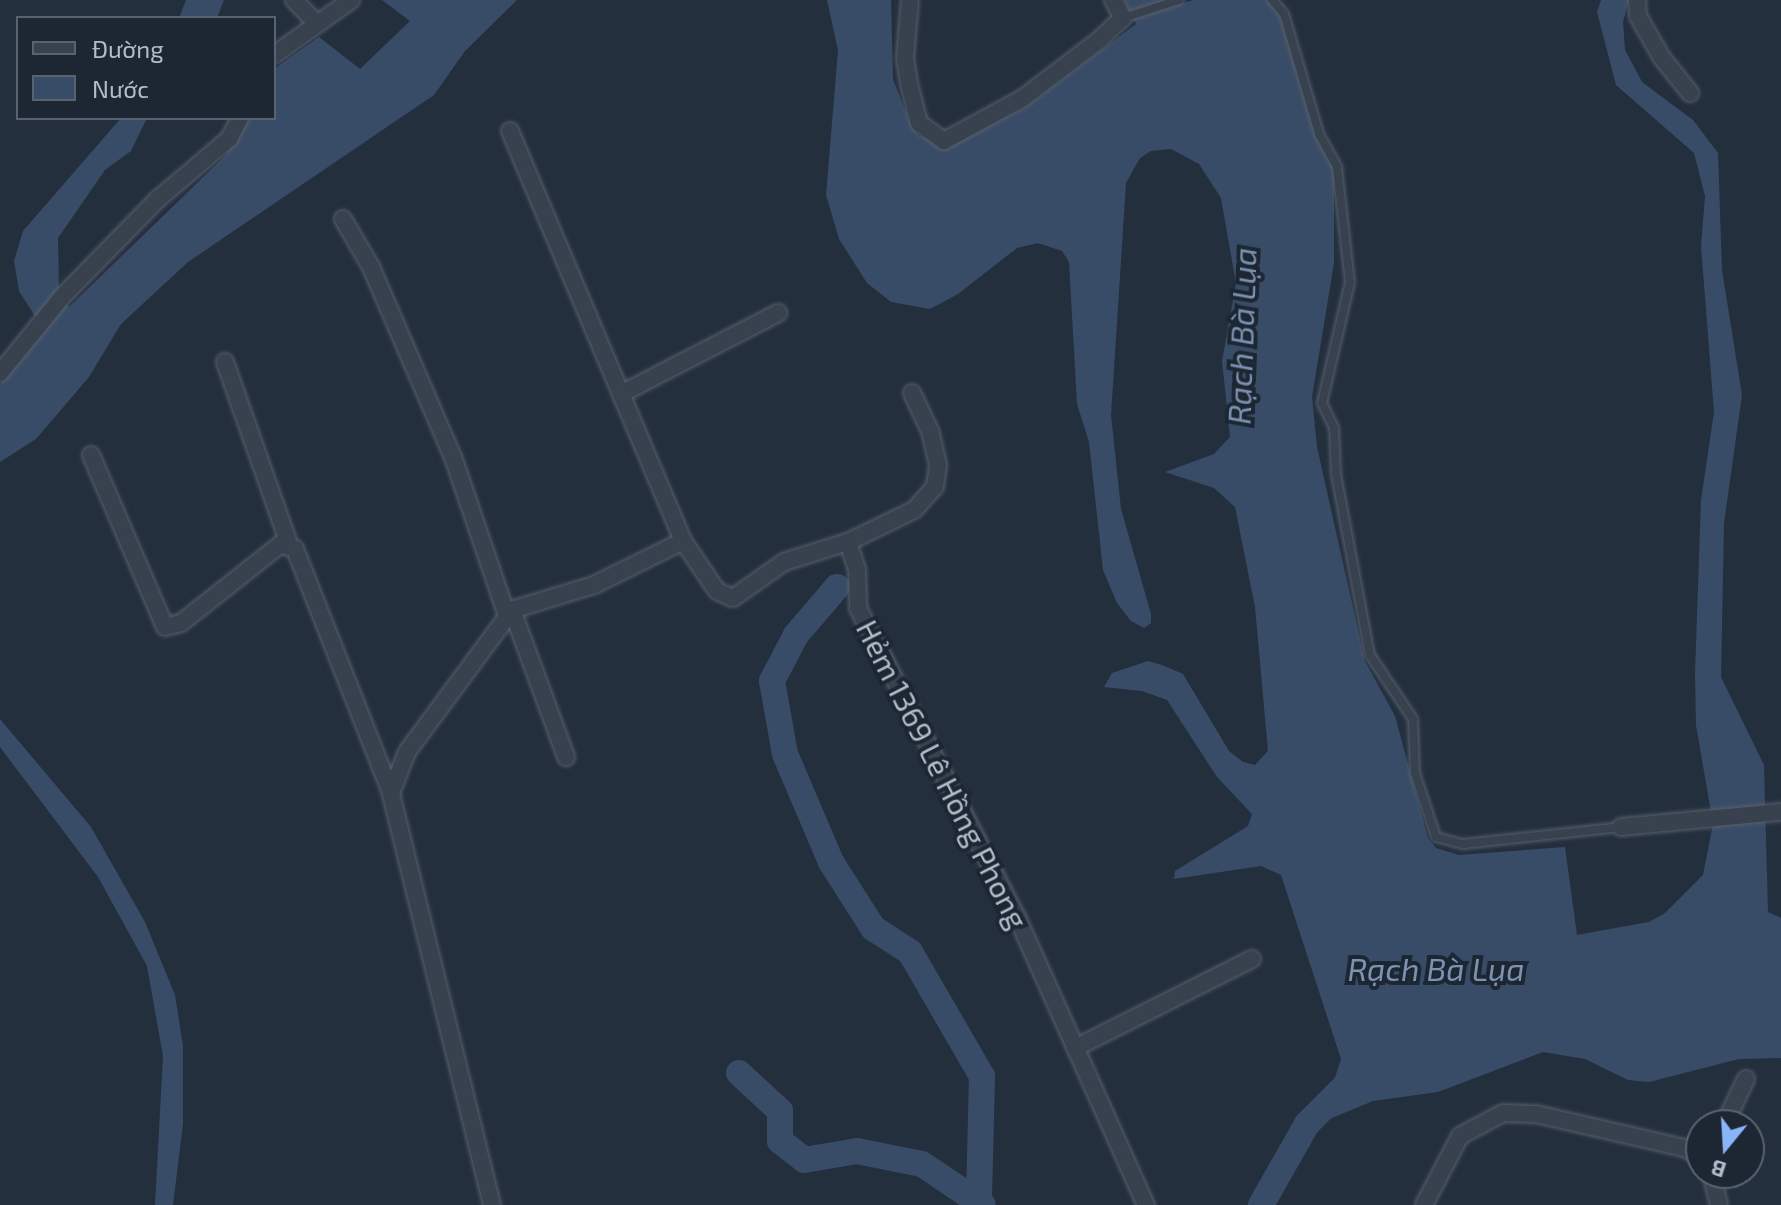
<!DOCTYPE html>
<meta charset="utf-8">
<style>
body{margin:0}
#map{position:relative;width:1781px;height:1205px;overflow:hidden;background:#242f3e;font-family:"Exo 2",sans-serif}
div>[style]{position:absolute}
.water>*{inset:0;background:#394c67}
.river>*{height:26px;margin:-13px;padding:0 13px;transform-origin:13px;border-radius:13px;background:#394c67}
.roads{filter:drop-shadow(0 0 2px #565f6c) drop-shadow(0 0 2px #565f6c)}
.service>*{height:8px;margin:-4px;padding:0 4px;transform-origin:4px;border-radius:4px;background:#38414e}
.minor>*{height:16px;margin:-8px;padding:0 8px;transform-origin:8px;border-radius:8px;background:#38414e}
span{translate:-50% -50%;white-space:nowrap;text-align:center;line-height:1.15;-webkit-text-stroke:8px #1d2633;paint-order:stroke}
.street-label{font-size:30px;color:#b4bcc9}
.water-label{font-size:32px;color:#7c92b1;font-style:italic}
.legend{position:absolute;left:16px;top:16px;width:260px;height:104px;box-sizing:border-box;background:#1d2633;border:2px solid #59626f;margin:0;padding:10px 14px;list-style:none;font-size:24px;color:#b4bcc9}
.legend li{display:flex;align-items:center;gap:16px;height:40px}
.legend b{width:40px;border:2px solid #59626f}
.north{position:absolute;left:1685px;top:1109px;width:80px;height:80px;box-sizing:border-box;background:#1d2633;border:2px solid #59626f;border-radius:50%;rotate:198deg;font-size:22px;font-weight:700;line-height:32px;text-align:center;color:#b4bcc9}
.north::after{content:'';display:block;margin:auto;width:28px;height:36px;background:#8ab4f8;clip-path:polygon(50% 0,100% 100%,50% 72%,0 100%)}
</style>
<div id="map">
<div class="water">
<i style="clip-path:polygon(186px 0,224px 0,217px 18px,179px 18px)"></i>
<i style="clip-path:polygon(382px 0,517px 0,465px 51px,434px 95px,188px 262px,121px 324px,89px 377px,36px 439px,0 462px,0 384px,43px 329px,19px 291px,14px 261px,23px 231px,121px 118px,147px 118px,131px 151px,105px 170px,58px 238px,59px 291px,69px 307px,226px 155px,247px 118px,274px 118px,274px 69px,319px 37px,360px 69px,410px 21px)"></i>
<i style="clip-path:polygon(827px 0,891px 0,893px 79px,909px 120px,918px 135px,950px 146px,1024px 108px,1136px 24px,1124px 0,1175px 0,1177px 5px,1193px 0,1268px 0,1282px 15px,1319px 142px,1334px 170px,1334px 263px,1312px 397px,1317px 447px,1365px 661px,1395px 716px,1428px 838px,1436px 848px,1459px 855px,1565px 847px,1577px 935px,1649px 922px,1665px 913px,1703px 875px,1713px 824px,1696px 725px,1695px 673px,1701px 500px,1714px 412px,1701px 246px,1705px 196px,1694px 153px,1616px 85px,1597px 12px,1601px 0,1629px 0,1623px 22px,1625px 50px,1642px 82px,1693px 120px,1718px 153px,1722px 270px,1742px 395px,1724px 523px,1721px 677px,1764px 765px,1768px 912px,1781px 918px,1781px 1058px,1739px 1059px,1649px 1082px,1628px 1080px,1585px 1059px,1543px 1052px,1438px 1092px,1373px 1101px,1327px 1120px,1322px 1118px,1341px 1059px,1281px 875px,1261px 866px,1174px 879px,1175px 871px,1248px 826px,1252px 814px,1217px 777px,1167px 700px,1142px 691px,1104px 687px,1112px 673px,1148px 661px,1162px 665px,1183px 674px,1229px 751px,1243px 762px,1255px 765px,1268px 751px,1255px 607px,1235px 507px,1214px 488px,1165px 472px,1214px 454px,1230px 437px,1222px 361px,1236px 284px,1221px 198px,1199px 164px,1171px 149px,1151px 151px,1140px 158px,1126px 183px,1111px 415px,1121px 509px,1151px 614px,1151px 623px,1144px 628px,1131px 621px,1117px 603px,1103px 570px,1089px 442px,1077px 404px,1069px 262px,1062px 251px,1038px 243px,1017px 248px,958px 294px,930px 309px,891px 302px,867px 283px,839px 239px,826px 195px,838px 50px)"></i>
<i style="clip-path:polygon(0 719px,91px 827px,145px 922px,175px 995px,183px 1046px,183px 1124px,173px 1205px,155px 1205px,163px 1056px,147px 966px,98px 877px,0 747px)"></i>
</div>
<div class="river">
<i style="left:837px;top:587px;width:63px;rotate:130.5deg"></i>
<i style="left:796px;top:635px;width:52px;rotate:117.6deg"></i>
<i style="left:772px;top:681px;width:74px;rotate:79.9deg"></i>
<i style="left:785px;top:754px;width:117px;rotate:66.9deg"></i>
<i style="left:831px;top:862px;width:78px;rotate:57.5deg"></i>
<i style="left:873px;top:928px;width:44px;rotate:33deg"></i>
<i style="left:910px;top:952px;width:143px;rotate:59.9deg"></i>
<i style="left:982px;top:1076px;width:124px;rotate:91.4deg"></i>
<i style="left:739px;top:1073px;width:56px;rotate:42.8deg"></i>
<i style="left:780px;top:1111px;width:30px;rotate:90deg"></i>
<i style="left:780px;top:1141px;width:31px;rotate:38deg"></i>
<i style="left:804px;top:1160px;width:54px;rotate:-9.6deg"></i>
<i style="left:857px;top:1151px;width:66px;rotate:11.3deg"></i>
<i style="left:922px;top:1164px;width:73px;rotate:33.9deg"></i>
<i style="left:1261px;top:1205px;width:93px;rotate:-60.4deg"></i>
<i style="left:1307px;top:1124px;width:54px;rotate:-45deg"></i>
</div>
<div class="roads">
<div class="service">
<i style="left:1272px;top:0;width:18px;rotate:49deg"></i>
<i style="left:1284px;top:14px;width:125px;rotate:73.7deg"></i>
<i style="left:1319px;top:134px;width:38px;rotate:61deg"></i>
<i style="left:1337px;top:167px;width:116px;rotate:83.6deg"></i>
<i style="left:1350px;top:282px;width:124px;rotate:103deg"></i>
<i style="left:1322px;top:403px;width:28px;rotate:64deg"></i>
<i style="left:1334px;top:428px;width:46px;rotate:87.5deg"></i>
<i style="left:1336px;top:474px;width:184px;rotate:79.4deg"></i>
<i style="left:1370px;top:655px;width:77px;rotate:56.1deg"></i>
<i style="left:1413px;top:719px;width:54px;rotate:87.9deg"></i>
<i style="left:1415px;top:773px;width:67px;rotate:71.8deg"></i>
<i style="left:1436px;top:837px;width:28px;rotate:15deg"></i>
<i style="left:1463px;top:844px;width:159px;rotate:-6.1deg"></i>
<i style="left:1123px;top:18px;width:59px;rotate:-17.8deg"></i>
</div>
<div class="minor">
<i style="left:294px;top:0;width:32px;rotate:46deg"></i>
<i style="left:910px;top:0;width:58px;rotate:94.9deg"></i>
<i style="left:905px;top:58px;width:26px;rotate:81deg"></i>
<i style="left:909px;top:84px;width:40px;rotate:75.6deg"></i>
<i style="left:919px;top:123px;width:31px;rotate:36deg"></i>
<i style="left:944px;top:141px;width:90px;rotate:-28.6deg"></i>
<i style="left:1023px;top:98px;width:96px;rotate:-37.3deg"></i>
<i style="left:1099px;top:40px;width:33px;rotate:-43deg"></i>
<i style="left:1123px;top:18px;width:21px;rotate:-119deg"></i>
<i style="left:1637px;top:0;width:16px;rotate:86deg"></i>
<i style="left:1638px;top:16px;width:48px;rotate:60.3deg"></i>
<i style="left:1662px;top:58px;width:45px;rotate:51.3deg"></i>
<i style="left:274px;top:55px;width:95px;rotate:-35.5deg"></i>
<i style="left:510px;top:131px;width:445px;rotate:67.1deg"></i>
<i style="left:343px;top:219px;width:56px;rotate:59.7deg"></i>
<i style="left:371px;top:267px;width:207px;rotate:66.7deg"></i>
<i style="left:453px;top:457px;width:168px;rotate:71.2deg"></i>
<i style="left:225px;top:362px;width:193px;rotate:70.6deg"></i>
<i style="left:0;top:373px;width:98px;rotate:-50.8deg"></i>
<i style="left:62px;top:297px;width:137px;rotate:-45.6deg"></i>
<i style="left:158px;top:199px;width:93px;rotate:-40.2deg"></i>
<i style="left:229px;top:139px;width:24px;rotate:-62deg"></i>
<i style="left:621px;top:394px;width:177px;rotate:-27.3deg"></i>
<i style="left:91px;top:455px;width:187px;rotate:66.7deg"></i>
<i style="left:165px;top:627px;width:16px;rotate:-14deg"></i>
<i style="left:181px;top:623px;width:127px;rotate:-38.3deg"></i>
<i style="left:281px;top:544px;width:15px;rotate:20deg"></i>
<i style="left:295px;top:549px;width:262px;rotate:68.5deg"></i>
<i style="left:848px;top:542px;width:73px;rotate:-25.9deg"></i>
<i style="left:914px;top:510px;width:31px;rotate:-48deg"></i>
<i style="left:935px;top:487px;width:22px;rotate:-82deg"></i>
<i style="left:938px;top:465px;width:35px;rotate:-103deg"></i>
<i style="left:930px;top:431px;width:42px;rotate:-115.3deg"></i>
<i style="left:512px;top:610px;width:157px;rotate:69.8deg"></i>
<i style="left:1621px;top:827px;width:161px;rotate:-5.4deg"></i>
<i style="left:1075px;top:1048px;width:198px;rotate:-26.7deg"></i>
<i style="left:1724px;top:1125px;width:51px;rotate:-64.4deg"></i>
<i style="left:1711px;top:1173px;width:33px;rotate:76deg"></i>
<i style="left:492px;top:1205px;width:424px;rotate:-103.8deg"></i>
<i style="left:391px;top:793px;width:44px;rotate:-68.7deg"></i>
<i style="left:407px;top:752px;width:177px;rotate:-53.5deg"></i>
<i style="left:512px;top:610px;width:86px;rotate:-17deg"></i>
<i style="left:594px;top:585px;width:99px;rotate:-26.3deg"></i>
<i style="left:683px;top:541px;width:60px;rotate:55.8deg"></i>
<i style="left:717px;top:591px;width:17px;rotate:24deg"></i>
<i style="left:733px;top:598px;width:62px;rotate:-35.2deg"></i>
<i style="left:784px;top:562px;width:67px;rotate:-17.4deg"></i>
<i style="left:848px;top:542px;width:29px;rotate:72deg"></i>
<i style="left:857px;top:570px;width:38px;rotate:88deg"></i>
<i style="left:858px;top:608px;width:348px;rotate:62.8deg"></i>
<i style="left:1017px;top:917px;width:316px;rotate:65.9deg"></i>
<i style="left:1424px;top:1205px;width:78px;rotate:-62.4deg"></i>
<i style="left:1460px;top:1136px;width:49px;rotate:-28.1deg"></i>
<i style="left:1503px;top:1113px;width:33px;rotate:2deg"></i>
<i style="left:1536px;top:1114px;width:152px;rotate:12.9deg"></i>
<i style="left:1684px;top:1148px;width:19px;rotate:28deg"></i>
</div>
</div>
<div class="street-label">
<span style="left:943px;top:774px;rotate:63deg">Hẻm 1369 Lê Hồng Phong</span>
</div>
<div class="water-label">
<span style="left:1241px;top:336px;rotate:-88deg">Rạch Bà Lụa</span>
<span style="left:1436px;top:968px">Rạch Bà Lụa</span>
</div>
<ul class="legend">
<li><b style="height:10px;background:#38414e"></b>Đường</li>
<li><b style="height:22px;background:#394c67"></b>Nước</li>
</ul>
<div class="north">B</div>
</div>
